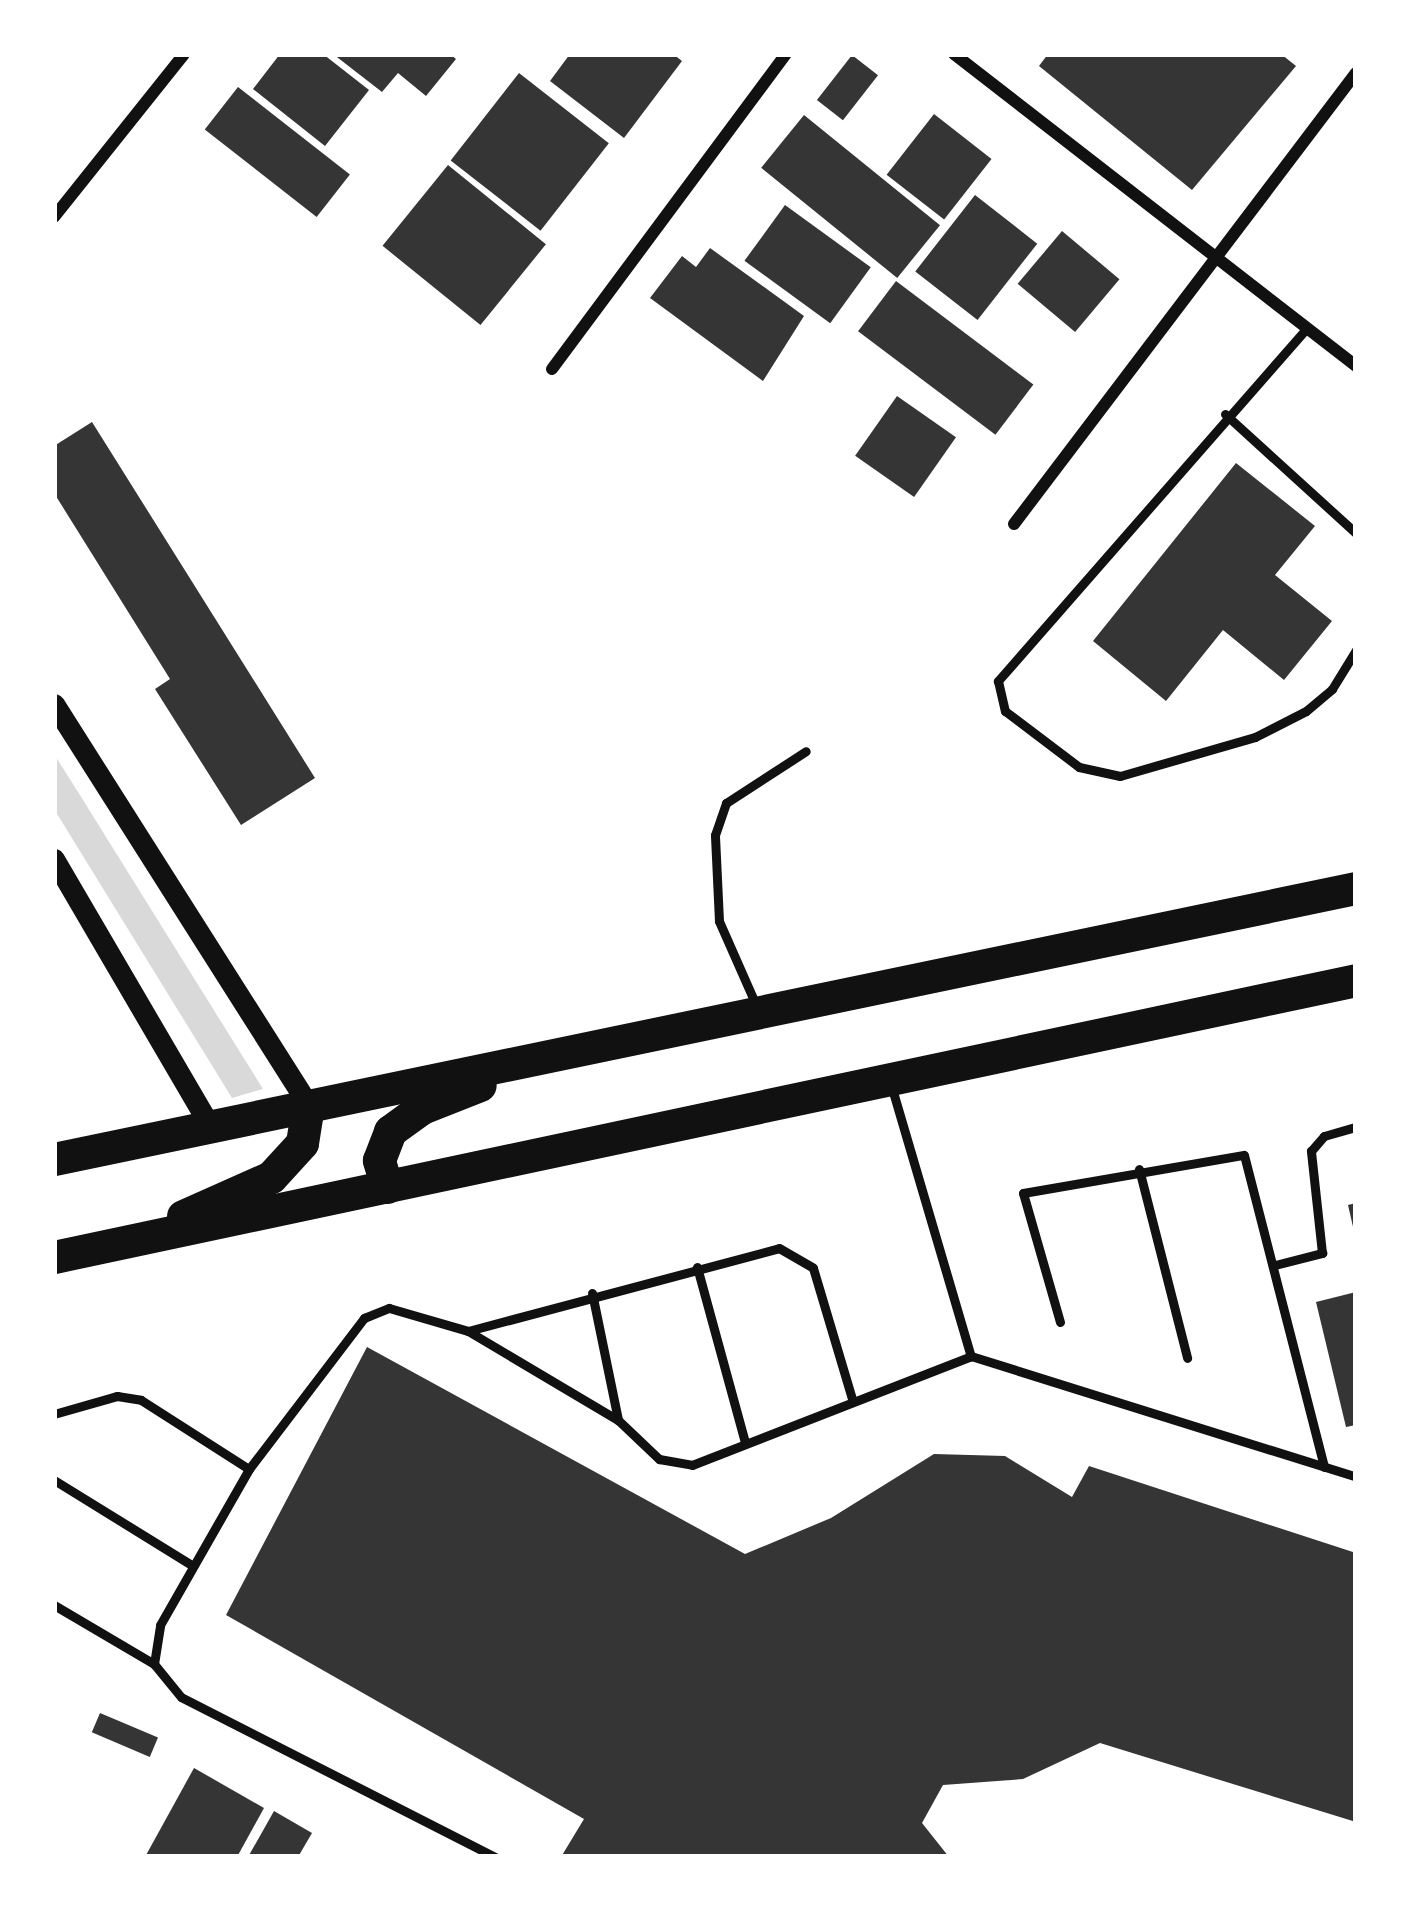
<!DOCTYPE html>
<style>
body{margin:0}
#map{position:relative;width:1410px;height:1911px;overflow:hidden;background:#fff;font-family:"Varela Round",sans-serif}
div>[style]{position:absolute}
.water>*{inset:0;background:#d9d9d9}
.building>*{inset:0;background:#353535;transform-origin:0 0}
.service>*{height:9px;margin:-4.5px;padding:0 4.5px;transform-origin:4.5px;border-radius:4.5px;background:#111}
.minor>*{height:12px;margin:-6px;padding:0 6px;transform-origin:6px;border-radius:6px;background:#111}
.tertiary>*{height:21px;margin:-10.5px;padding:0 10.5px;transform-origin:10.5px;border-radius:10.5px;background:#111}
.trunk>*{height:33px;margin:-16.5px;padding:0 16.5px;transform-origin:16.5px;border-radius:16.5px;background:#111}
span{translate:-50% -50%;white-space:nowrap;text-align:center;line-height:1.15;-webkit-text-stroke:10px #fff;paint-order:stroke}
.frame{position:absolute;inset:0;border:57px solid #fff;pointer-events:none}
</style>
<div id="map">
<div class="water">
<i style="clip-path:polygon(54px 754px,78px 792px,263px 1089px,232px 1098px,54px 809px)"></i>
</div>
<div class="building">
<i style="clip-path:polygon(280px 54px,323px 54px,369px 90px,325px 146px,253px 89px)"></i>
<i style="clip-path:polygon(333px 54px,450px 54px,456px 59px,426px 96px,398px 73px,382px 92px)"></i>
<i style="clip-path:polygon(570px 54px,673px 54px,682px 61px,624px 138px,550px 81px)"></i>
<i style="clip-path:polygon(1048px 54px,1281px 54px,1296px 66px,1192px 190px,1039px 66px)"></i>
<i style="left:852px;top:55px;width:33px;height:57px;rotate:38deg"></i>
<i style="left:519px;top:73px;width:114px;height:111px;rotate:38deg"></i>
<i style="left:238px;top:87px;width:142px;height:54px;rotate:38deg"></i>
<i style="left:934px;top:114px;width:73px;height:77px;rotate:38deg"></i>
<i style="left:804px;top:115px;width:175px;height:68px;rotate:39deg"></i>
<i style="left:448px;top:165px;width:126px;height:104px;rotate:39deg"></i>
<i style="left:975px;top:195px;width:79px;height:97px;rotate:38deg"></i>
<i style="left:785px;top:205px;width:106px;height:69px;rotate:36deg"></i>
<i style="left:1062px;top:231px;width:75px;height:69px;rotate:40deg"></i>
<i style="clip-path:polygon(710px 248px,804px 316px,763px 381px,650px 298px,682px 256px,696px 267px)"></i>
<i style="left:896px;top:281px;width:172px;height:63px;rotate:37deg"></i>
<i style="left:897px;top:396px;width:72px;height:73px;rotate:35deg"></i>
<i style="clip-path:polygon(92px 422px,315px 778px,241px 825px,155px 689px,170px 679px,54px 493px,54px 446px)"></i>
<i style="clip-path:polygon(1236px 463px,1315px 526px,1275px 575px,1332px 621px,1284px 680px,1223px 630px,1166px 701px,1093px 641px)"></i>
<i style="clip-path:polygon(1356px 1203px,1356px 1231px,1354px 1231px,1348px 1205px)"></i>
<i style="clip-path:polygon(1356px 1292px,1356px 1425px,1346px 1427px,1316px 1302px)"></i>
<i style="clip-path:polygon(367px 1347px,745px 1554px,831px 1518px,934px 1454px,1005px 1456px,1072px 1497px,1089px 1466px,1356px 1553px,1356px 1822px,1100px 1743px,1023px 1779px,943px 1785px,922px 1823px,949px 1857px,561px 1857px,584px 1819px,226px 1615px)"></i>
<i style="left:100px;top:1713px;width:63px;height:21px;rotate:23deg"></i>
<i style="clip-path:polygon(194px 1768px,264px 1808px,237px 1857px,145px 1857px)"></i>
<i style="clip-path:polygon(274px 1811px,312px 1833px,298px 1857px,248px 1857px)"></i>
</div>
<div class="service">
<i style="left:1306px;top:329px;width:468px;rotate:131.2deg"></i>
<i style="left:998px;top:681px;width:31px;rotate:77deg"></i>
<i style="left:1005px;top:711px;width:93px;rotate:37.1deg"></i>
<i style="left:1079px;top:767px;width:42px;rotate:12.4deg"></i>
<i style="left:1120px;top:776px;width:141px;rotate:-16.1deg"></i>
<i style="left:1255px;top:737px;width:57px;rotate:-27deg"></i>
<i style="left:1306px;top:711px;width:34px;rotate:-40deg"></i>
<i style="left:1332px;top:689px;width:46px;rotate:-58.4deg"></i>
<i style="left:1225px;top:414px;width:177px;rotate:42.3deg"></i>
<i style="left:756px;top:1005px;width:92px;rotate:-113.8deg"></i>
<i style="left:719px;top:921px;width:86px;rotate:-92.7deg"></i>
<i style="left:715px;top:835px;width:34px;rotate:-71deg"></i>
<i style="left:726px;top:803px;width:95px;rotate:-33deg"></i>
<i style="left:891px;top:1085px;width:283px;rotate:73.6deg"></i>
<i style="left:971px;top:1356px;width:404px;rotate:17.4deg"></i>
<i style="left:1139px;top:1169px;width:195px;rotate:75.7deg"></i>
<i style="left:1275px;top:1265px;width:49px;rotate:-14.3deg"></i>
<i style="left:1322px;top:1253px;width:103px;rotate:-96.2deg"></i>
<i style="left:1311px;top:1151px;width:20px;rotate:-49deg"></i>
<i style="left:1324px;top:1136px;width:33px;rotate:-16deg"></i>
<i style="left:697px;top:1267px;width:182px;rotate:74.7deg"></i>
<i style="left:592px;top:1293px;width:130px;rotate:78.4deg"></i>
<i style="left:618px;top:1420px;width:57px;rotate:43.6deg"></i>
<i style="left:659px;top:1459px;width:34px;rotate:10deg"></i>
<i style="left:692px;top:1465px;width:300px;rotate:-21.3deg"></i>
<i style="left:1060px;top:1322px;width:134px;rotate:-106deg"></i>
<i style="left:1023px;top:1193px;width:224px;rotate:-9.8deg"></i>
<i style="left:1244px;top:1155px;width:322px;rotate:75.6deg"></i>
<i style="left:468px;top:1331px;width:322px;rotate:-14.9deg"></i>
<i style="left:779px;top:1248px;width:39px;rotate:30deg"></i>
<i style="left:813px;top:1268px;width:137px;rotate:73.4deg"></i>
<i style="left:54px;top:1414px;width:66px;rotate:-15.9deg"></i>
<i style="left:117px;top:1396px;width:24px;rotate:9deg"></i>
<i style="left:141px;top:1400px;width:128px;rotate:32.6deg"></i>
<i style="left:54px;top:1480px;width:160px;rotate:31.7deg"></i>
<i style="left:54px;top:1605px;width:116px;rotate:30.5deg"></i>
<i style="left:495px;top:1857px;width:352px;rotate:-153deg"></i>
<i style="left:181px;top:1697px;width:43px;rotate:-129.3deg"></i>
<i style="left:154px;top:1664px;width:39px;rotate:-81deg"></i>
<i style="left:160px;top:1625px;width:180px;rotate:-60.3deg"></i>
<i style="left:249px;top:1469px;width:190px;rotate:-52.7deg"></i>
<i style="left:364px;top:1318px;width:27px;rotate:-22deg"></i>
<i style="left:389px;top:1308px;width:82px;rotate:16.2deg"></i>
<i style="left:468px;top:1331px;width:174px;rotate:30.7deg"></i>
</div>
<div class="minor">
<i style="left:954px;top:54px;width:509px;rotate:37.82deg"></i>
<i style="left:54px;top:217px;width:208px;rotate:-51.4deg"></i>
<i style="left:552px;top:369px;width:392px;rotate:-53.4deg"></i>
<i style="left:1014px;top:524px;width:566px;rotate:-52.83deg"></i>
</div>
<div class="tertiary">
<i style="left:54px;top:704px;width:475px;rotate:57.6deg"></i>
<i style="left:54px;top:859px;width:309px;rotate:59.7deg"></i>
</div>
<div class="trunk">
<i style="left:54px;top:1159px;width:1330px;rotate:-11.76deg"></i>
<i style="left:387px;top:1187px;width:28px;rotate:-107deg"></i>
<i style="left:379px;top:1160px;width:31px;rotate:-69deg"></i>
<i style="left:390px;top:1131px;width:39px;rotate:-36deg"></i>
<i style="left:422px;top:1108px;width:62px;rotate:-21.6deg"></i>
<i style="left:183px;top:1216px;width:96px;rotate:-23.9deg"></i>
<i style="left:271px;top:1177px;width:46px;rotate:-47.6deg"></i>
<i style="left:302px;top:1143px;width:38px;rotate:-81deg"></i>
<i style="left:54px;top:1257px;width:1331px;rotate:-12.01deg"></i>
</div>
<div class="frame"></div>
</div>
